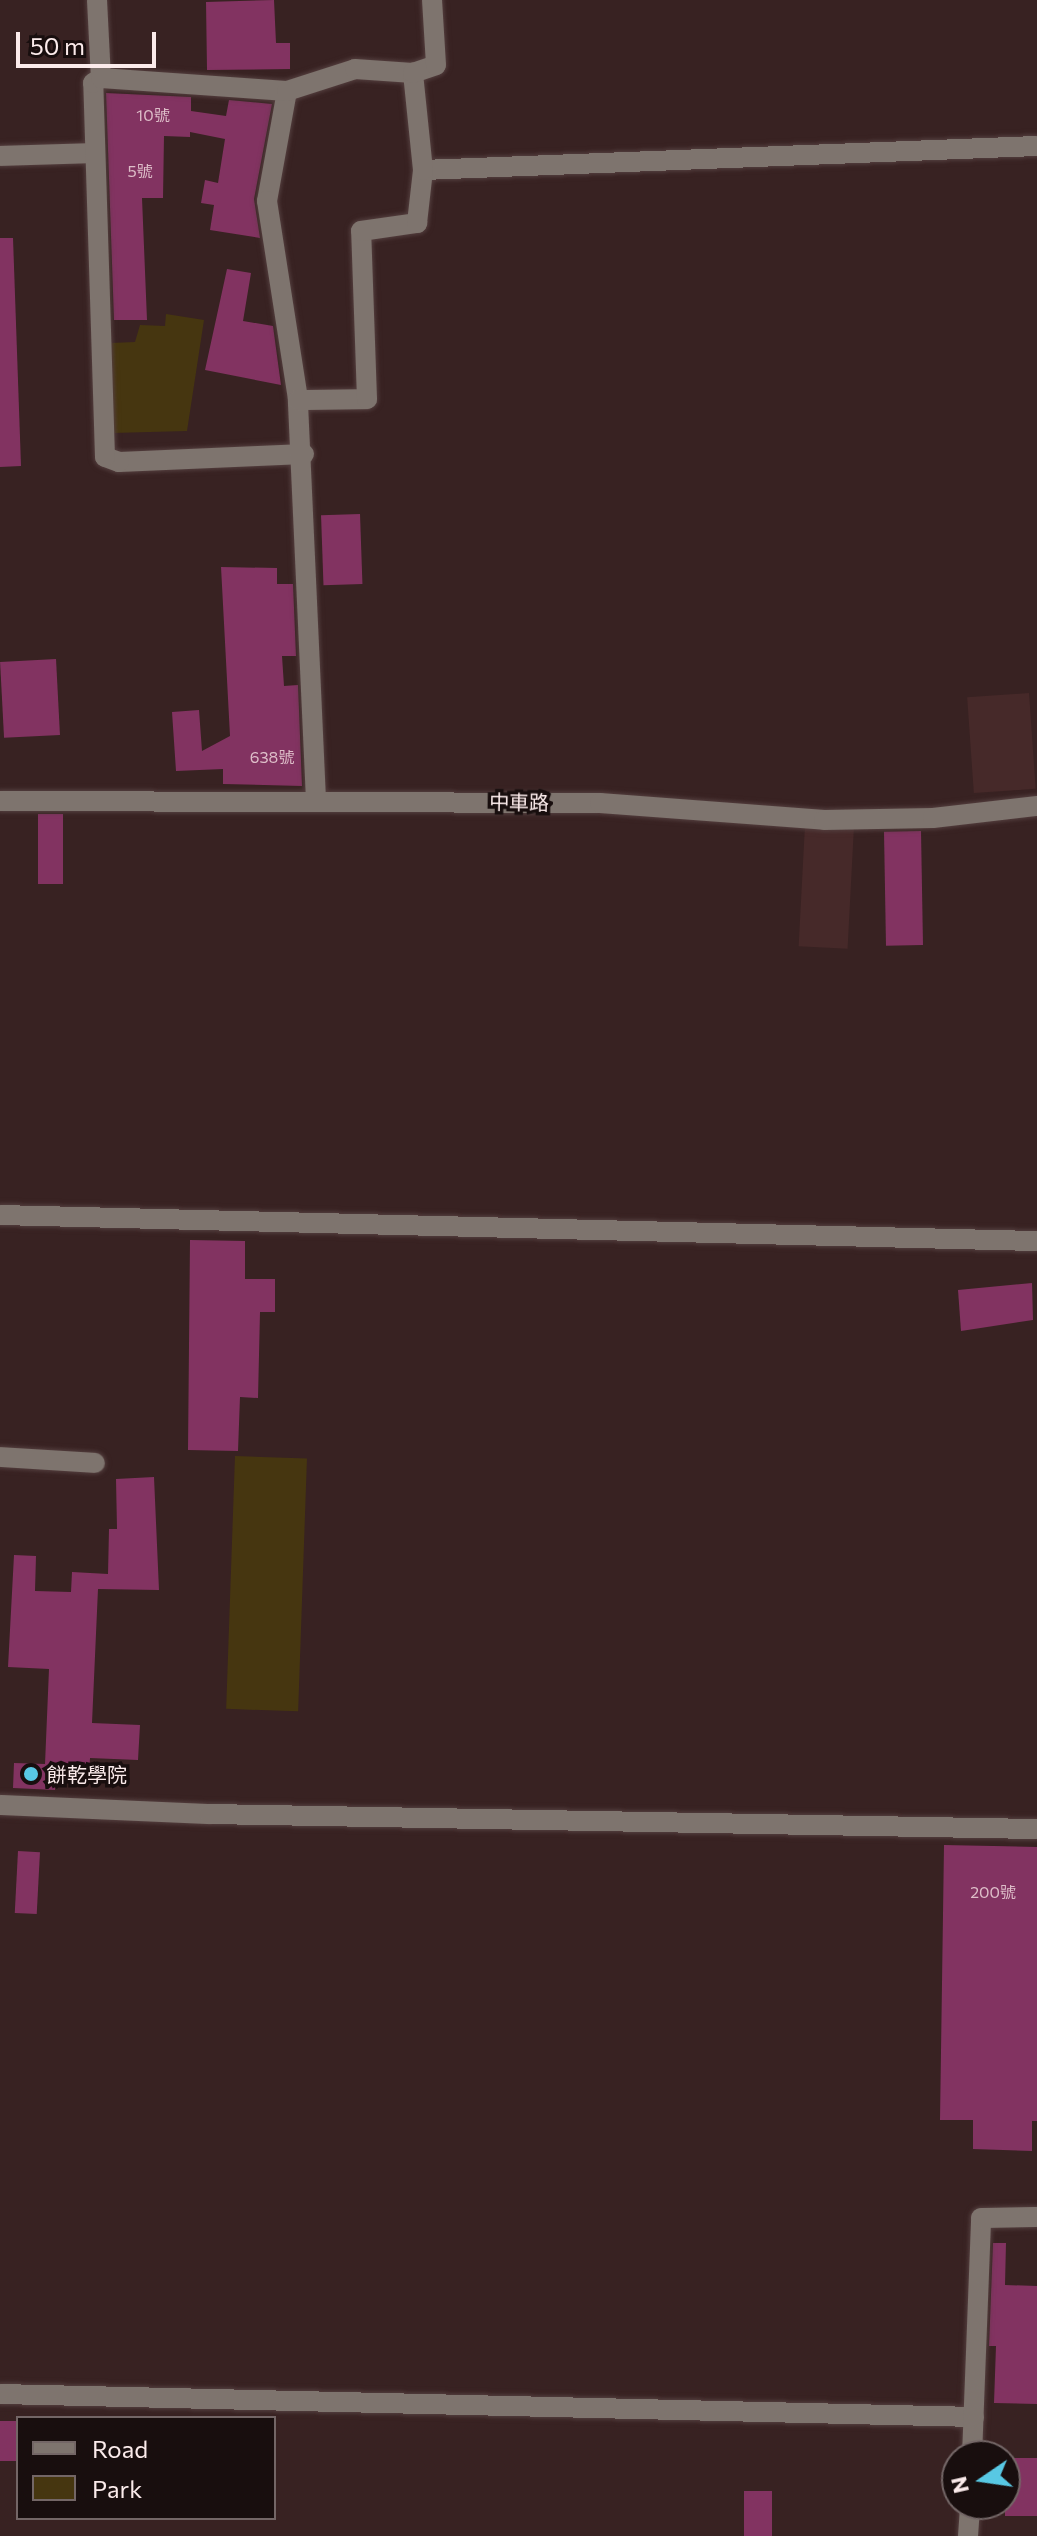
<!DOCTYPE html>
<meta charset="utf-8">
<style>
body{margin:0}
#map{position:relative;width:1037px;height:2536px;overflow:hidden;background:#382222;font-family:Commissioner,"Noto Sans TC",sans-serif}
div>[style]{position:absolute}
.built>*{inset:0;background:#462929;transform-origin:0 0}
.green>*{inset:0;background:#463610;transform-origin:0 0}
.building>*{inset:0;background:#823361;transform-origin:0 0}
.roads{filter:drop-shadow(0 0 2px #533e3e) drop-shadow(0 0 2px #533e3e)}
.minor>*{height:20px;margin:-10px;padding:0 10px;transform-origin:10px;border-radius:10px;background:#7e746e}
.dots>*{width:22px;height:22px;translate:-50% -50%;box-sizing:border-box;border:4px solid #180e0e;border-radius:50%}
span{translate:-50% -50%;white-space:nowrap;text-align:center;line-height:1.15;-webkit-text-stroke:7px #180e0e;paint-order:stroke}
.number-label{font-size:16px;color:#ddbdc8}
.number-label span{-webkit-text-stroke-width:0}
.street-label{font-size:20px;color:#fbebeb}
.poi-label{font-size:20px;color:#fbebeb}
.left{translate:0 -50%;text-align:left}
.legend{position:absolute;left:16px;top:2416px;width:260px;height:104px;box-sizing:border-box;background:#180e0e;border:2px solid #736666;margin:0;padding:10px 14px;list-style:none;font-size:24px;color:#fbebeb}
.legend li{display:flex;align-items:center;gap:16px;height:40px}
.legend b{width:40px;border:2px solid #736666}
.north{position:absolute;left:941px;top:2440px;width:80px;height:80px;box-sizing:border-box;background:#180e0e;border:2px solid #736666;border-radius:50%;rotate:257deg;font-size:22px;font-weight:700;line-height:32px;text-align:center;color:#fbebeb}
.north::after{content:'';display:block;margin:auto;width:28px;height:36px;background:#58c8e4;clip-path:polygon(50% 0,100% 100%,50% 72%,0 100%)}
.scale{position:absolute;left:16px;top:32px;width:140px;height:36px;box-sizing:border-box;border:4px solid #fbebeb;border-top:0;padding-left:10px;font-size:24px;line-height:28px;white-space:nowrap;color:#fbebeb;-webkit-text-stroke:6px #180e0e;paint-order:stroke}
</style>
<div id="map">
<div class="built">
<i style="left:1029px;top:693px;width:96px;height:62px;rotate:86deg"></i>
<i style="left:854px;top:826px;width:123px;height:49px;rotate:93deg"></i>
</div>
<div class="green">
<i style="clip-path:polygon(166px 314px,204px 320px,187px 431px,112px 433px,111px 343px,135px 342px,140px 325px,165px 326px)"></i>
<i style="left:235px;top:1456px;width:72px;height:253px;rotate:2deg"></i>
</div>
<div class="building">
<i style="clip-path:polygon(274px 0,276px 43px,290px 43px,290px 69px,207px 70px,206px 2px)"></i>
<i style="clip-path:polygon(106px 93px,191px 97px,191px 111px,226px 116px,229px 100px,272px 104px,254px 199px,260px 238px,210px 230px,214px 205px,201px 203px,205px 180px,218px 183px,225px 139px,190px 132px,190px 137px,164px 136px,163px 198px,142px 198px,147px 320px,114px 320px)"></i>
<i style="clip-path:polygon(0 238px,13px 238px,21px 466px,0 467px)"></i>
<i style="clip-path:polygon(227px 269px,251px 273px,243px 321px,273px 326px,281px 385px,205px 370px)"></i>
<i style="left:360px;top:514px;width:70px;height:39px;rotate:88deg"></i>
<i style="clip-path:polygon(221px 567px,277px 568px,277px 584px,293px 584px,296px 656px,282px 656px,284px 686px,298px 685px,302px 786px,223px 784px,223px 769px,176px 771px,172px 712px,199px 710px,202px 751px,230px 736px)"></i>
<i style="left:56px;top:659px;width:76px;height:56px;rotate:87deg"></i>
<i style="left:38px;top:814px;width:25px;height:70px"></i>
<i style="left:921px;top:831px;width:114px;height:37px;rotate:89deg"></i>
<i style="clip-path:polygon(190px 1240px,245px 1241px,245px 1279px,275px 1279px,275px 1312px,260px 1312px,258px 1398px,240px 1397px,238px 1451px,188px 1450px)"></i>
<i style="clip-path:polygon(1032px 1283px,1033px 1320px,961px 1331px,958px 1290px)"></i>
<i style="clip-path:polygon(154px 1477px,159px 1590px,98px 1589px,92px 1723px,140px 1725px,138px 1760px,90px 1758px,89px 1778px,55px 1776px,55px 1790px,13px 1788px,14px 1763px,45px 1764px,49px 1669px,8px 1667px,14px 1555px,36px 1556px,35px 1591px,71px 1592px,72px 1572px,108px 1574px,109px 1529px,117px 1529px,116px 1479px)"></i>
<i style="clip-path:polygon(944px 1845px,1037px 1847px,1037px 2121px,1032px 2121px,1032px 2151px,973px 2149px,973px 2120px,940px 2120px)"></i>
<i style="left:18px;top:1851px;width:22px;height:62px;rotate:3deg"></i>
<i style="clip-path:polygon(993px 2243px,1006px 2243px,1005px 2285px,1037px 2286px,1037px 2404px,994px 2403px,996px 2346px,989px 2346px)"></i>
<i style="left:18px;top:2421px;width:40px;height:18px;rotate:90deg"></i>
<i style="left:1005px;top:2458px;width:32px;height:58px"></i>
<i style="left:744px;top:2491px;width:28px;height:45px"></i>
</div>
<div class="roads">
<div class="minor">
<i style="left:97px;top:0;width:78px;rotate:87.1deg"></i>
<i style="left:287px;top:91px;width:112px;rotate:100.3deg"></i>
<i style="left:267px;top:201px;width:201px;rotate:81.1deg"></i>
<i style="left:0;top:156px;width:94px;rotate:-1.8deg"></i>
<i style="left:423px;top:170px;width:614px;rotate:-2.24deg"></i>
<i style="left:304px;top:454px;width:185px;rotate:177.5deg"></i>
<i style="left:119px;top:462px;width:15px;rotate:-160deg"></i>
<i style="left:105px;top:457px;width:374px;rotate:-91.8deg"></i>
<i style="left:93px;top:83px;width:9px;rotate:-32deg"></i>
<i style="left:101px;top:78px;width:186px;rotate:4deg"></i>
<i style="left:287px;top:91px;width:71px;rotate:-17.9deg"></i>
<i style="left:355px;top:69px;width:58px;rotate:3.9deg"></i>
<i style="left:316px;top:800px;width:400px;rotate:-92.6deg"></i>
<i style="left:298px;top:400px;width:69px;rotate:-0.8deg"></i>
<i style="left:367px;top:399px;width:168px;rotate:-92deg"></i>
<i style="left:361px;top:231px;width:57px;rotate:-8.1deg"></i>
<i style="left:417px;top:223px;width:53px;rotate:-83.5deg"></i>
<i style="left:423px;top:170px;width:98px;rotate:-95.9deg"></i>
<i style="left:413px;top:73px;width:24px;rotate:-19deg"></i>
<i style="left:436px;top:65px;width:65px;rotate:-93.5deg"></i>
<i style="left:0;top:801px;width:600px;rotate:0.19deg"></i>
<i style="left:600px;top:803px;width:225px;rotate:4.3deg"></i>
<i style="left:824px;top:820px;width:109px;rotate:-1.1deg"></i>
<i style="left:933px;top:818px;width:105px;rotate:-6.6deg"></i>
<i style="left:0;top:1215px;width:1037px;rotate:1.44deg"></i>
<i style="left:0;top:1457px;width:95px;rotate:3.6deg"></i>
<i style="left:0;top:1805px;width:209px;rotate:2.5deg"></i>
<i style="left:209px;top:1814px;width:828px;rotate:1.04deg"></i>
<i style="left:0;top:2394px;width:974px;rotate:1.35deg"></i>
<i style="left:972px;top:2456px;width:238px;rotate:-87.8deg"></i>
<i style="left:981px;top:2218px;width:56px;rotate:-1deg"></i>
<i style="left:968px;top:2536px;width:32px;rotate:-86deg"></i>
</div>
</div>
<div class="dots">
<i style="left:31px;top:1774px;background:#58c8e4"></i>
</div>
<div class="number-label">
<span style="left:153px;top:115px">10號</span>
<span style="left:140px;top:171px">5號</span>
<span style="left:272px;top:757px">638號</span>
<span style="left:993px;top:1892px">200號</span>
</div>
<div class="street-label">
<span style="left:519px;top:802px;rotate:1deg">中車路</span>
</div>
<div class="poi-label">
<span class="left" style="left:47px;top:1774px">餅乾學院</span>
</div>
<ul class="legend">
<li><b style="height:10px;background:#7e746e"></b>Road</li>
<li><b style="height:22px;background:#463610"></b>Park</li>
</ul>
<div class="north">N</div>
<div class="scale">50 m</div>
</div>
